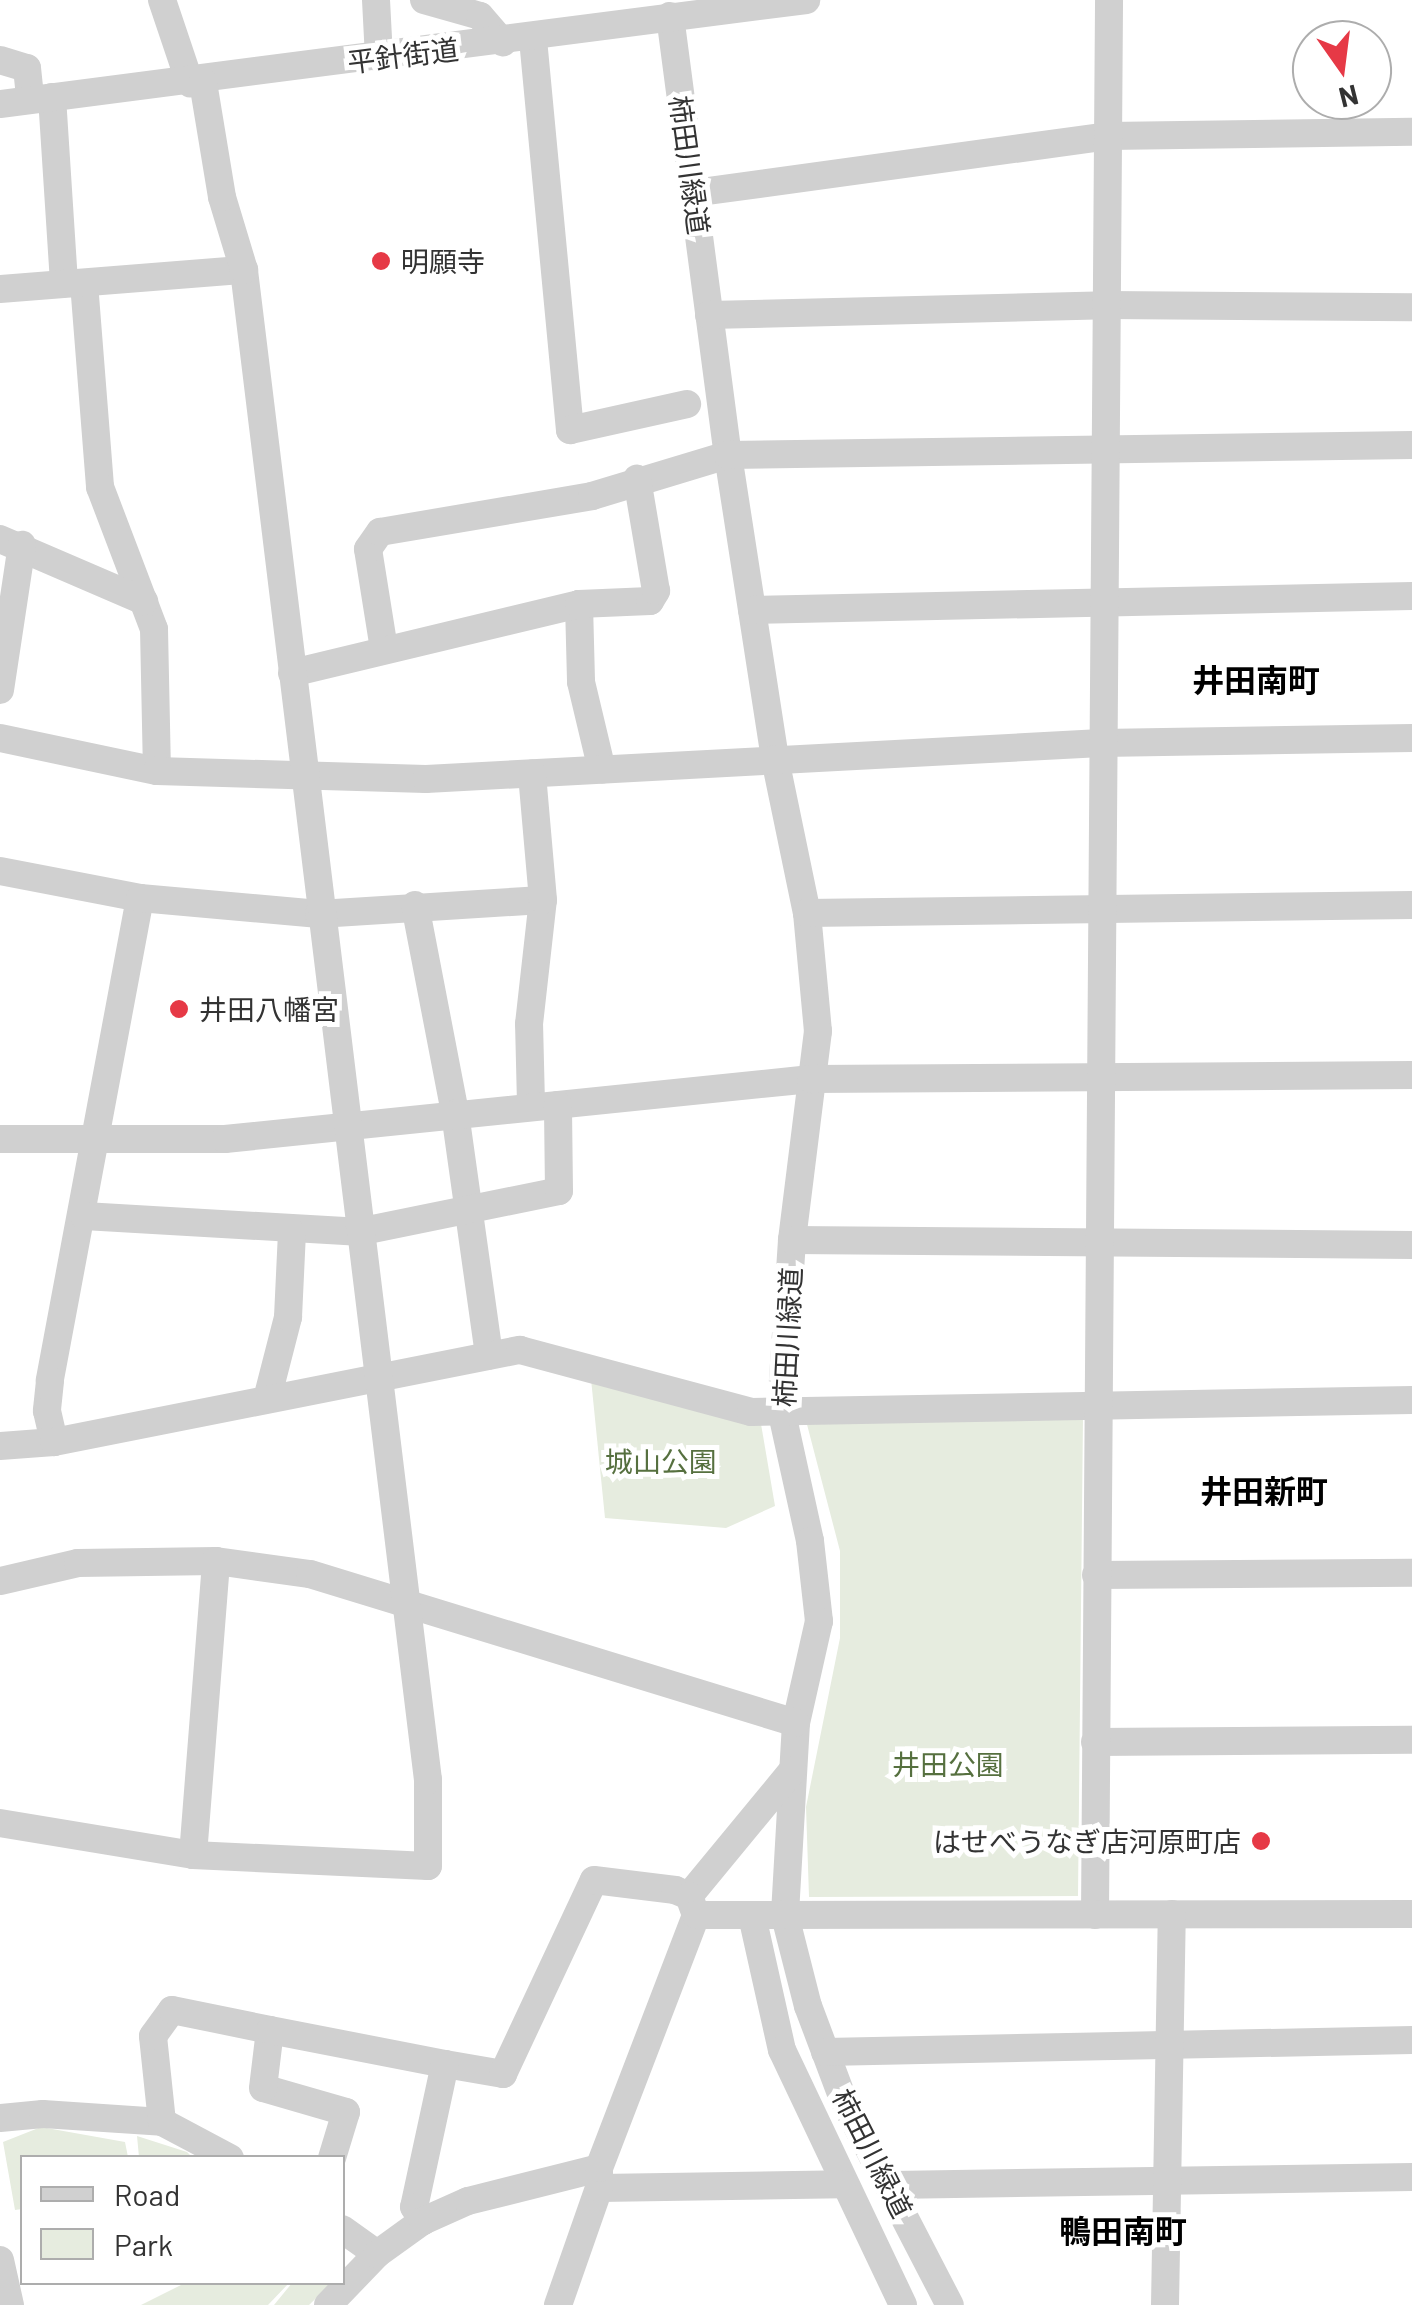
<!DOCTYPE html>
<meta charset="utf-8">
<style>
body{margin:0}
#map{position:relative;width:1412px;height:2305px;overflow:hidden;background:#fff;font-family:Barlow,"Noto Sans JP",sans-serif}
div>[style]{position:absolute}
.green>*{inset:0;background:#e6ecdf}
.minor>*{height:28px;margin:-14px;padding:0 14px;transform-origin:14px;border-radius:14px;background:#d0d0d0}
.dots>*{width:28px;height:28px;translate:-50% -50%;box-sizing:border-box;border:5px solid #fff;border-radius:50%}
span{translate:-50% -50%;white-space:nowrap;text-align:center;line-height:1.15;-webkit-text-stroke:10px #fff;paint-order:stroke}
.street-label{font-size:28px;color:#333}
.poi-label{font-size:28px;color:#333}
.left{translate:0 -50%;text-align:left}
.right{translate:-100% -50%;text-align:right}
.park-label{font-size:28px;color:#56703f}
.quarter-label{font-size:32px;color:#000;font-weight:700}
.legend{position:absolute;left:20px;top:2155px;width:325px;height:130px;box-sizing:border-box;background:#fff;border:2px solid #adadad;margin:0;padding:12px 18px;list-style:none;font-size:30px;color:#333}
.legend li{display:flex;align-items:center;gap:20px;height:50px}
.legend b{width:50px;border:2px solid #adadad}
.north{position:absolute;left:1292px;top:20px;width:100px;height:100px;box-sizing:border-box;background:#fff;border:2px solid #adadad;border-radius:50%;rotate:166deg;font-size:28px;font-weight:700;line-height:40px;text-align:center;color:#333}
.north::after{content:'';display:block;margin:auto;width:35px;height:45px;background:#e63946;clip-path:polygon(50% 0,100% 100%,50% 72%,0 100%)}
</style>
<div id="map">
<div class="green">
<i style="clip-path:polygon(591px 1379px,761px 1424px,775px 1506px,726px 1528px,605px 1518px)"></i>
<i style="clip-path:polygon(804px 1413px,1083px 1417px,1078px 1896px,809px 1897px,806px 1807px,840px 1638px,840px 1551px)"></i>
<i style="clip-path:polygon(41px 2127px,125px 2142px,128px 2157px,22px 2158px,22px 2209px,15px 2210px,3px 2142px)"></i>
<i style="clip-path:polygon(137px 2136px,187px 2152px,192px 2157px,139px 2157px)"></i>
<i style="clip-path:polygon(185px 2283px,185px 2282px,289px 2283px,268px 2305px,141px 2305px)"></i>
<i style="clip-path:polygon(292px 2283px,332px 2283px,309px 2305px,274px 2305px)"></i>
</div>
<div class="minor">
<i style="left:162px;top:0;width:88px;rotate:71.4deg"></i>
<i style="left:376px;top:0;width:58px;rotate:87deg"></i>
<i style="left:424px;top:0;width:58px;rotate:15.9deg"></i>
<i style="left:480px;top:16px;width:35px;rotate:49deg"></i>
<i style="left:670px;top:16px;width:443px;rotate:82.5deg"></i>
<i style="left:728px;top:455px;width:308px;rotate:81.2deg"></i>
<i style="left:775px;top:759px;width:157px;rotate:78.3deg"></i>
<i style="left:807px;top:913px;width:119px;rotate:84.7deg"></i>
<i style="left:818px;top:1031px;width:211px;rotate:97.1deg"></i>
<i style="left:792px;top:1240px;width:169px;rotate:93.7deg"></i>
<i style="left:781px;top:1409px;width:135px;rotate:77.6deg"></i>
<i style="left:810px;top:1541px;width:81px;rotate:83.6deg"></i>
<i style="left:819px;top:1621px;width:105px;rotate:102.7deg"></i>
<i style="left:796px;top:1723px;width:193px;rotate:93.3deg"></i>
<i style="left:785px;top:1916px;width:93px;rotate:75.7deg"></i>
<i style="left:808px;top:2006px;width:99px;rotate:69.4deg"></i>
<i style="left:843px;top:2099px;width:232px;rotate:62.6deg"></i>
<i style="left:533px;top:39px;width:393px;rotate:84.6deg"></i>
<i style="left:570px;top:430px;width:120px;rotate:-12.5deg"></i>
<i style="left:0;top:60px;width:28px;rotate:17deg"></i>
<i style="left:27px;top:68px;width:31px;rotate:84deg"></i>
<i style="left:52px;top:97px;width:187px;rotate:86.3deg"></i>
<i style="left:0;top:104px;width:813px;rotate:-7.35deg"></i>
<i style="left:693px;top:193px;width:419px;rotate:-7.8deg"></i>
<i style="left:1108px;top:136px;width:304px;rotate:-0.8deg"></i>
<i style="left:84px;top:283px;width:205px;rotate:85.5deg"></i>
<i style="left:100px;top:487px;width:152px;rotate:69.2deg"></i>
<i style="left:154px;top:629px;width:142px;rotate:88.8deg"></i>
<i style="left:0;top:289px;width:245px;rotate:-4.5deg"></i>
<i style="left:709px;top:315px;width:397px;rotate:-1.4deg"></i>
<i style="left:1106px;top:305px;width:306px;rotate:0.4deg"></i>
<i style="left:0;top:539px;width:157px;rotate:23.3deg"></i>
<i style="left:579px;top:604px;width:78px;rotate:88.5deg"></i>
<i style="left:581px;top:682px;width:90px;rotate:76.6deg"></i>
<i style="left:752px;top:610px;width:660px;rotate:-1.22deg"></i>
<i style="left:384px;top:649px;width:101px;rotate:-99.1deg"></i>
<i style="left:368px;top:549px;width:21px;rotate:-55deg"></i>
<i style="left:380px;top:532px;width:215px;rotate:-9.6deg"></i>
<i style="left:592px;top:496px;width:142px;rotate:-16.8deg"></i>
<i style="left:728px;top:455px;width:684px;rotate:-0.84deg"></i>
<i style="left:292px;top:673px;width:295px;rotate:-13.5deg"></i>
<i style="left:579px;top:604px;width:71px;rotate:-2.4deg"></i>
<i style="left:650px;top:601px;width:12px;rotate:-59deg"></i>
<i style="left:656px;top:591px;width:114px;rotate:-99.6deg"></i>
<i style="left:0;top:690px;width:147px;rotate:-81.4deg"></i>
<i style="left:0;top:738px;width:160px;rotate:11.9deg"></i>
<i style="left:157px;top:771px;width:269px;rotate:1.7deg"></i>
<i style="left:426px;top:779px;width:676px;rotate:-3.05deg"></i>
<i style="left:1101px;top:743px;width:311px;rotate:-0.9deg"></i>
<i style="left:0;top:871px;width:143px;rotate:10.9deg"></i>
<i style="left:140px;top:898px;width:491px;rotate:100.6deg"></i>
<i style="left:50px;top:1381px;width:30px;rotate:96deg"></i>
<i style="left:47px;top:1411px;width:32px;rotate:77deg"></i>
<i style="left:140px;top:898px;width:180px;rotate:5.1deg"></i>
<i style="left:319px;top:914px;width:224px;rotate:-3.6deg"></i>
<i style="left:415px;top:905px;width:212px;rotate:79.1deg"></i>
<i style="left:455px;top:1113px;width:245px;rotate:82deg"></i>
<i style="left:807px;top:913px;width:605px;rotate:-0.76deg"></i>
<i style="left:531px;top:1104px;width:80px;rotate:-91.4deg"></i>
<i style="left:529px;top:1024px;width:125px;rotate:-83.6deg"></i>
<i style="left:543px;top:900px;width:127px;rotate:-95deg"></i>
<i style="left:0;top:1139px;width:225px"></i>
<i style="left:225px;top:1139px;width:589px;rotate:-5.85deg"></i>
<i style="left:811px;top:1079px;width:601px;rotate:-0.38deg"></i>
<i style="left:84px;top:1216px;width:274px;rotate:3.3deg"></i>
<i style="left:358px;top:1232px;width:205px;rotate:-11.5deg"></i>
<i style="left:559px;top:1191px;width:86px;rotate:-90.7deg"></i>
<i style="left:792px;top:1240px;width:620px;rotate:0.46deg"></i>
<i style="left:267px;top:1399px;width:85px;rotate:-75.6deg"></i>
<i style="left:288px;top:1317px;width:84px;rotate:-87.3deg"></i>
<i style="left:0;top:1446px;width:54px;rotate:-4.2deg"></i>
<i style="left:54px;top:1442px;width:475px;rotate:-11.2deg"></i>
<i style="left:520px;top:1350px;width:239px;rotate:15deg"></i>
<i style="left:751px;top:1412px;width:661px;rotate:-1.04deg"></i>
<i style="left:1096px;top:1575px;width:316px;rotate:-0.4deg"></i>
<i style="left:0;top:1581px;width:80px;rotate:-13deg"></i>
<i style="left:78px;top:1563px;width:138px;rotate:-0.8deg"></i>
<i style="left:216px;top:1561px;width:95px;rotate:7.9deg"></i>
<i style="left:310px;top:1574px;width:508px;rotate:17.04deg"></i>
<i style="left:1095px;top:1742px;width:317px;rotate:-0.4deg"></i>
<i style="left:0;top:1823px;width:196px;rotate:9.4deg"></i>
<i style="left:193px;top:1855px;width:235px;rotate:2.7deg"></i>
<i style="left:428px;top:1866px;width:86px;rotate:-90deg"></i>
<i style="left:428px;top:1780px;width:1521px;rotate:-96.95deg"></i>
<i style="left:244px;top:270px;width:76px;rotate:-106.8deg"></i>
<i style="left:222px;top:197px;width:117px;rotate:-99.4deg"></i>
<i style="left:193px;top:1855px;width:295px;rotate:-85.5deg"></i>
<i style="left:689px;top:1896px;width:163px;rotate:-50.5deg"></i>
<i style="left:1095px;top:1915px;width:1915px;rotate:-89.58deg"></i>
<i style="left:752px;top:1916px;width:137px;rotate:77.4deg"></i>
<i style="left:782px;top:2050px;width:282px;rotate:64.6deg"></i>
<i style="left:825px;top:2052px;width:587px;rotate:-1.17deg"></i>
<i style="left:445px;top:2064px;width:59px;rotate:9.8deg"></i>
<i style="left:503px;top:2074px;width:214px;rotate:-64.9deg"></i>
<i style="left:594px;top:1880px;width:82px;rotate:7deg"></i>
<i style="left:675px;top:1890px;width:15px;rotate:23deg"></i>
<i style="left:689px;top:1896px;width:20px;rotate:70deg"></i>
<i style="left:0;top:2118px;width:43px;rotate:-5.3deg"></i>
<i style="left:43px;top:2114px;width:119px;rotate:3.8deg"></i>
<i style="left:230px;top:2158px;width:77px;rotate:-152.1deg"></i>
<i style="left:162px;top:2122px;width:86px;rotate:-96deg"></i>
<i style="left:153px;top:2036px;width:32px;rotate:-54deg"></i>
<i style="left:172px;top:2010px;width:100px;rotate:11.5deg"></i>
<i style="left:332px;top:2158px;width:48px;rotate:-73.1deg"></i>
<i style="left:346px;top:2112px;width:86px;rotate:-163.9deg"></i>
<i style="left:263px;top:2088px;width:58px;rotate:-83.1deg"></i>
<i style="left:270px;top:2030px;width:178px;rotate:11deg"></i>
<i style="left:445px;top:2064px;width:146px;rotate:102.2deg"></i>
<i style="left:414px;top:2207px;width:17px;rotate:57deg"></i>
<i style="left:892px;top:2185px;width:520px;rotate:-0.88deg"></i>
<i style="left:599px;top:2188px;width:243px;rotate:-0.9deg"></i>
<i style="left:342px;top:2229px;width:43px;rotate:35.5deg"></i>
<i style="left:0;top:2260px;width:46px;rotate:77.5deg"></i>
<i style="left:328px;top:2305px;width:71px;rotate:-46.1deg"></i>
<i style="left:377px;top:2254px;width:57px;rotate:-35.7deg"></i>
<i style="left:423px;top:2221px;width:49px;rotate:-24deg"></i>
<i style="left:468px;top:2201px;width:135px;rotate:-14.1deg"></i>
<i style="left:558px;top:2305px;width:124px;rotate:-70.7deg"></i>
<i style="left:599px;top:2188px;width:20px;rotate:-90deg"></i>
<i style="left:599px;top:2168px;width:271px;rotate:-69deg"></i>
<i style="left:696px;top:1915px;width:716px;rotate:-0.08deg"></i>
<i style="left:1165px;top:2305px;width:391px;rotate:-89deg"></i>
</div>
<div class="dots">
<i style="left:381px;top:261px;background:#e63946"></i>
<i style="left:179px;top:1009px;background:#e63946"></i>
<i style="left:1261px;top:1841px;background:#e63946"></i>
</div>
<div class="street-label">
<span style="left:403px;top:55px;rotate:-7deg">平針街道</span>
<span style="left:690px;top:165px;rotate:82deg">柿田川緑道</span>
<span style="left:787px;top:1337px;rotate:-87deg">柿田川緑道</span>
<span style="left:873px;top:2153px;rotate:63deg">柿田川緑道</span>
</div>
<div class="poi-label">
<span class="left" style="left:401px;top:261px">明願寺</span>
<span class="left" style="left:199px;top:1009px">井田八幡宮</span>
<span class="right" style="left:1241px;top:1841px">はせべうなぎ店河原町店</span>
</div>
<div class="park-label">
<span style="left:661px;top:1461px">城山公園</span>
<span style="left:948px;top:1764px">井田公園</span>
</div>
<div class="quarter-label">
<span style="left:1256px;top:679px">井田南町</span>
<span style="left:1264px;top:1490px">井田新町</span>
<span style="left:1123px;top:2230px">鴨田南町</span>
</div>
<ul class="legend">
<li><b style="height:12px;background:#d0d0d0"></b>Road</li>
<li><b style="height:28px;background:#e6ecdf"></b>Park</li>
</ul>
<div class="north">N</div>
</div>
